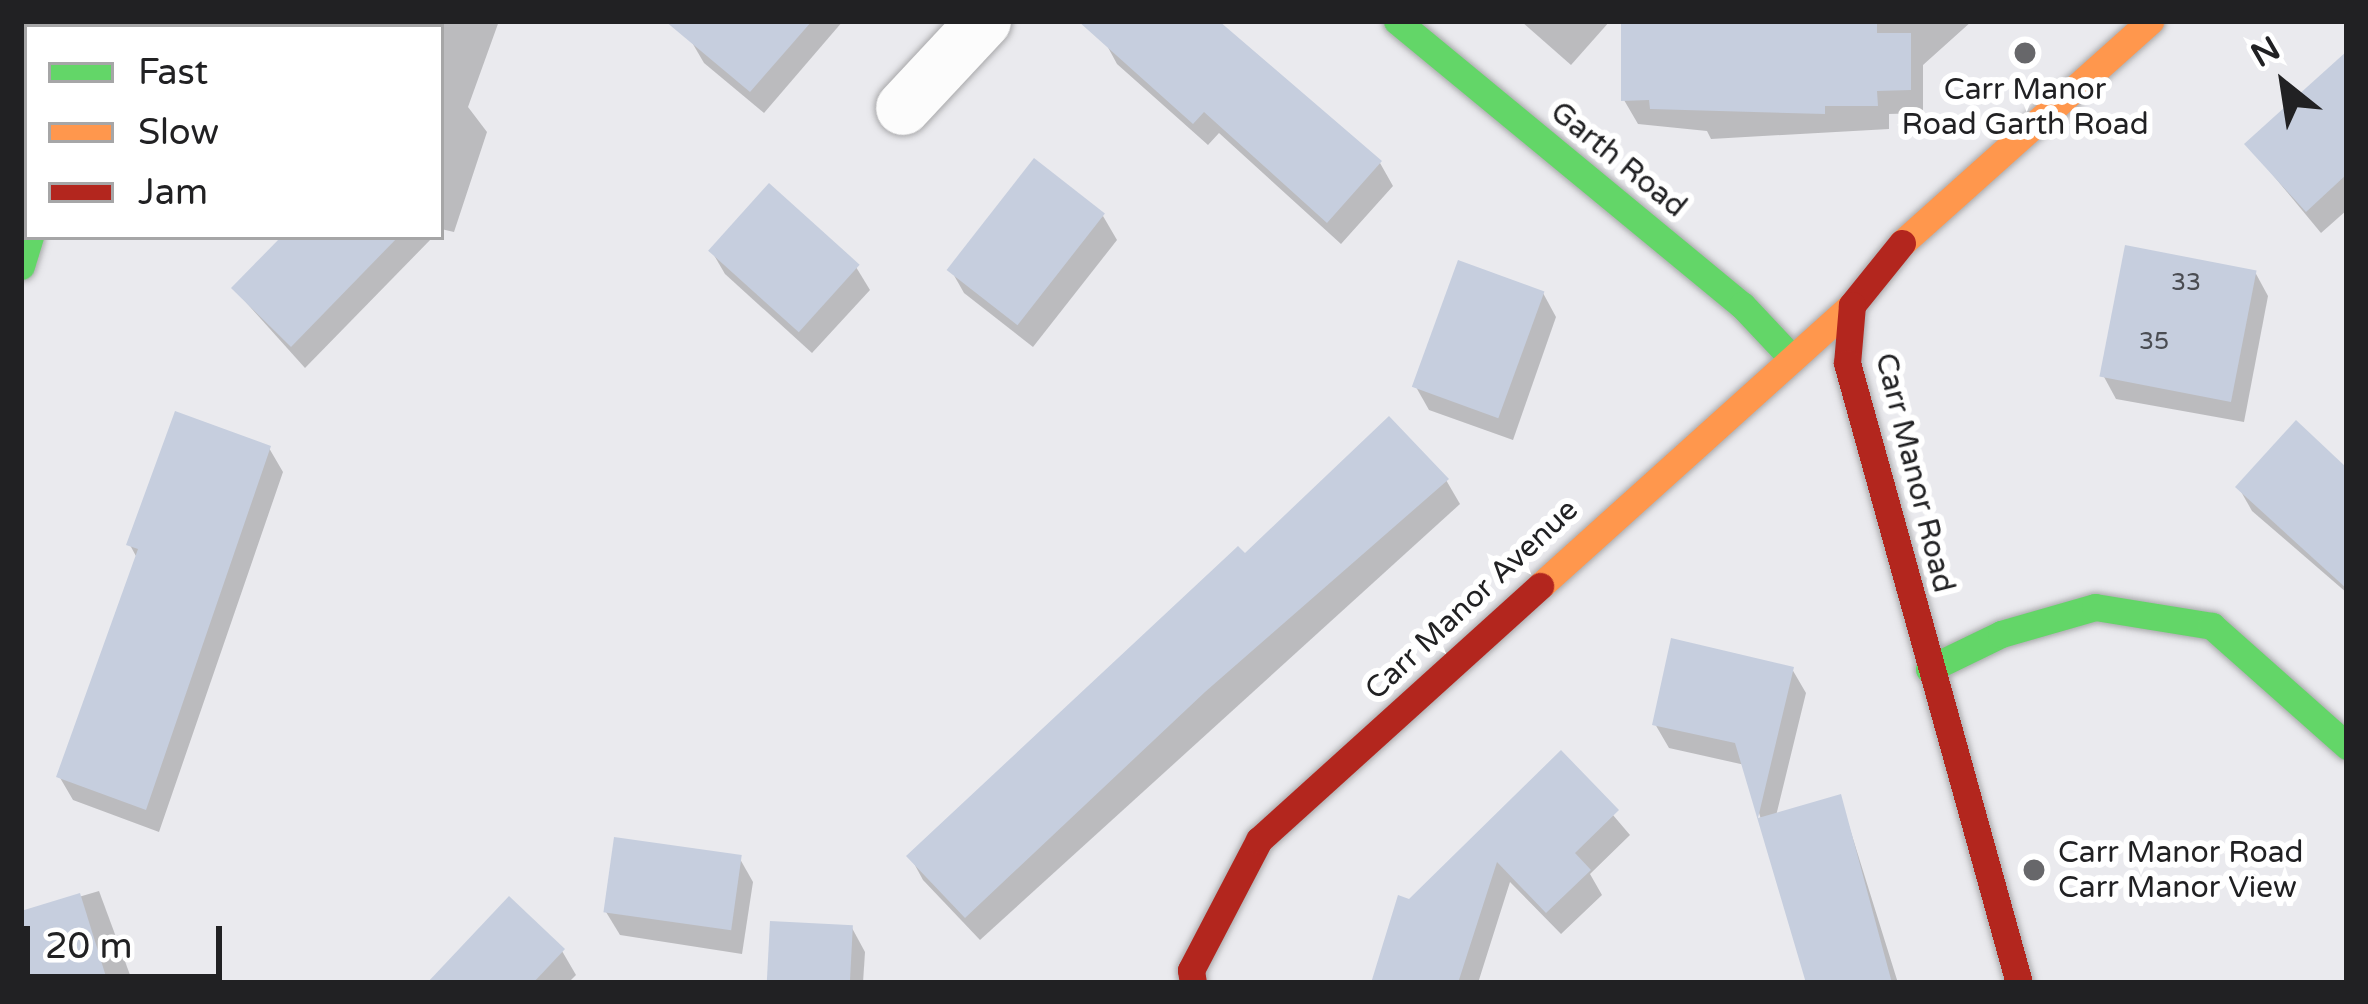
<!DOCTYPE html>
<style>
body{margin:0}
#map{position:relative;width:2368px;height:1004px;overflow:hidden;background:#eaeaee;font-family:"Varela Round",sans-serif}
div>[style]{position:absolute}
.shadow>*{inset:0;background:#0003}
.building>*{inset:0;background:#c6cede;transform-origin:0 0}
.roads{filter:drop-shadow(0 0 3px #a8a8aa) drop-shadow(0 0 3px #a8a8aa)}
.street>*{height:54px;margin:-27px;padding:0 27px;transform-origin:27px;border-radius:27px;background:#fcfcfc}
.fast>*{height:27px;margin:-13.5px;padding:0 13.5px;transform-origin:13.5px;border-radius:13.5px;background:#63d668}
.slow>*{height:27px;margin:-13.5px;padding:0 13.5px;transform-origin:13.5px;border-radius:13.5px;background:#ff974d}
.jam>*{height:27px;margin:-13.5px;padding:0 13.5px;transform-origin:13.5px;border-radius:13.5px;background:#b3261e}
.dots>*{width:33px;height:33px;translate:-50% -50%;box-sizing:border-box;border:6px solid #fff;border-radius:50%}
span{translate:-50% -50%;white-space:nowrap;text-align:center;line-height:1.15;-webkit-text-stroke:12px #fff;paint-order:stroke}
.number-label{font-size:24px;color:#4a4c52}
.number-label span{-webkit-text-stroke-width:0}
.poi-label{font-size:30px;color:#212123}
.left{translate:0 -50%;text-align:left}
.street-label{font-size:30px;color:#212123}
.frame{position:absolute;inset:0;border:24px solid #212123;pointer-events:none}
.legend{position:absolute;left:24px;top:24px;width:420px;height:216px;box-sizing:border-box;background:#fff;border:3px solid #a6a6a7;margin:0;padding:15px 21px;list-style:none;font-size:36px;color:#212123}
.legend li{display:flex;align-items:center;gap:24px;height:60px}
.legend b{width:60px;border:3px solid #a6a6a7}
.north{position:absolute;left:2224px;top:24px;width:120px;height:120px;-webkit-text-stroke:9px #fff;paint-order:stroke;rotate:330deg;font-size:33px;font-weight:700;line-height:48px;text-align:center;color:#212123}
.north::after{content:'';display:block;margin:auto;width:42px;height:54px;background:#212123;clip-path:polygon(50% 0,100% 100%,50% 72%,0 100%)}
.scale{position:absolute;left:24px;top:926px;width:198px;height:54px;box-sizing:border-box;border:6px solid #212123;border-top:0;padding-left:15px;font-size:36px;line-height:42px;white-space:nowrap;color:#212123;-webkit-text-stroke:9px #fff;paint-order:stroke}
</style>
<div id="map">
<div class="shadow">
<i style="clip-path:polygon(380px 21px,499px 21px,468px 107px,487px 132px,454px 232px,441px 229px,441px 27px,379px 27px)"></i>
<i style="clip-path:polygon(706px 21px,843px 21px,764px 113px,704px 63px,690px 39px)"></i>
<i style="clip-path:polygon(1121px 21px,1216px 21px,1380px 163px,1393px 186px,1341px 244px,1219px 133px,1208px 145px,1117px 64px,1104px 40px)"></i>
<i style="clip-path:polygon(1521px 21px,1610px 21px,1571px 65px)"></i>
<i style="clip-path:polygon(1624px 21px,1972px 21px,1923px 65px,1923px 113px,1889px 114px,1889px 129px,1711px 139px,1707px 131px,1638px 124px,1624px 100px)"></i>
<i style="clip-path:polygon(2347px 55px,2347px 210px,2321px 233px,2248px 145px)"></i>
<i style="clip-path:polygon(1103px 216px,1117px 240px,1033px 347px,964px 293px,951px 270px)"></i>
<i style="clip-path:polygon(285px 237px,433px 237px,305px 368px,234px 289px)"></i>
<i style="clip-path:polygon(711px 250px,856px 267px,870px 290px,812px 353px,725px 274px)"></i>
<i style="clip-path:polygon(2255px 272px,2268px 296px,2244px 422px,2116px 399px,2103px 375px)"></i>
<i style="clip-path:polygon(1543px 293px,1556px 317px,1513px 440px,1429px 410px,1416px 387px)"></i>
<i style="clip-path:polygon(269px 448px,283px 472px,159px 832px,73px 800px,59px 776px,137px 558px,130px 545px)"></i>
<i style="clip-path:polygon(2347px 470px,2347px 593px,2252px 511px,2239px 488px)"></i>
<i style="clip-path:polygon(1446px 480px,1460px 504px,980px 940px,923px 880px,910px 856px,1245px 557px)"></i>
<i style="clip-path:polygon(1792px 669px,1806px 693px,1776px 816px,1840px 797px,1898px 983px,1809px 983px,1745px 765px,1669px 748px,1655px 724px)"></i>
<i style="clip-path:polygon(1561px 754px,1630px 835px,1590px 874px,1602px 895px,1561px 934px,1510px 882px,1478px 983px,1374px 983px)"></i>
<i style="clip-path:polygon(740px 859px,753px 882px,742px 954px,620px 935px,606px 912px)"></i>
<i style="clip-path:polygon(99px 891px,133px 983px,23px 983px,21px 914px)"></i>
<i style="clip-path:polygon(852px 928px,865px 952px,863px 983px,769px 983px)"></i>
<i style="clip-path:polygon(562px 951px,576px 975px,568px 983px,431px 983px)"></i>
</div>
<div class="building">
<i style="clip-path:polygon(665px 21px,812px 21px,750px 92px)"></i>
<i style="clip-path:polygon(1078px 21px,1219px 21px,1382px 161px,1327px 223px,1204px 112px,1193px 124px)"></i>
<i style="clip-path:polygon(1621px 21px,1877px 21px,1877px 33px,1911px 33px,1911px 90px,1877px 91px,1878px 106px,1825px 106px,1825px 114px,1650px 109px,1649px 100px,1621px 101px)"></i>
<i style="clip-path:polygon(2347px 51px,2347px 174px,2306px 212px,2244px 144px)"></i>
<i style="left:1034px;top:158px;width:90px;height:142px;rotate:38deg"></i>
<i style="left:769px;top:183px;width:122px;height:91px;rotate:42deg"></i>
<i style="clip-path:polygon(281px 237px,398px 237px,291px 347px,231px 288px)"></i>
<i style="left:2125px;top:245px;width:134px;height:134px;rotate:11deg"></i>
<i style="left:1458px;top:260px;width:92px;height:135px;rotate:20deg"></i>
<i style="clip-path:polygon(175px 411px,271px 446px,146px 810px,56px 777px,138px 549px,126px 545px)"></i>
<i style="clip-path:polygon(1389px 416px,1449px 479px,1205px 692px,965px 918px,906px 856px,1238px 546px,1245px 553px)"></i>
<i style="clip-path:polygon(2296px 420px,2347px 468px,2347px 589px,2235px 487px)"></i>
<i style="clip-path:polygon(1671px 638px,1794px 667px,1758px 818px,1841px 794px,1892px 983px,1806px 983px,1735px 743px,1652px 725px)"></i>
<i style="clip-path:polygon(1561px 750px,1619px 810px,1575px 853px,1591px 870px,1546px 913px,1497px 862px,1458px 983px,1371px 983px,1398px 895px,1409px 899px)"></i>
<i style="left:614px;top:837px;width:129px;height:76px;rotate:8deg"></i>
<i style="clip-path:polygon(80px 893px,108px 983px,21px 983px,21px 911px)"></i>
<i style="clip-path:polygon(509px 896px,565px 949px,533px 983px,427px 983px)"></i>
<i style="left:770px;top:921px;width:83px;height:62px;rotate:3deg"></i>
</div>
<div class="roads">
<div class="street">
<i style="left:250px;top:27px;width:7px;rotate:-63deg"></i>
<i style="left:903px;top:108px;width:119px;rotate:-47deg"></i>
</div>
<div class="fast">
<i style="left:1397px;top:21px;width:447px;rotate:39.5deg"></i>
<i style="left:1742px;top:305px;width:71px;rotate:46.7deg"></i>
<i style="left:21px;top:266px;width:30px;rotate:-73deg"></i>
<i style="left:1929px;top:669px;width:80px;rotate:-25.9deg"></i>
<i style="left:2001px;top:634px;width:98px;rotate:-16deg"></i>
<i style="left:2095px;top:607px;width:119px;rotate:9.2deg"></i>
<i style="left:2212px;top:626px;width:181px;rotate:41.6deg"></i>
</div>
<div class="slow">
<i style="left:1902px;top:243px;width:333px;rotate:-41.8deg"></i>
<i style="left:1540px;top:586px;width:420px;rotate:-42deg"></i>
</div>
<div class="jam">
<i style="left:96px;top:27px;width:6px;rotate:-81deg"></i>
<i style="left:1902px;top:243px;width:80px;rotate:128.9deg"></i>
<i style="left:1852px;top:305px;width:58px;rotate:94.9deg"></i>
<i style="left:1847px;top:363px;width:643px;rotate:74.49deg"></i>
<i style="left:1193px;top:983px;width:13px;rotate:-99deg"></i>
<i style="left:1191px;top:970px;width:147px;rotate:-62.4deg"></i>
<i style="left:1259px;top:840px;width:379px;rotate:-42.1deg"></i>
</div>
</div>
<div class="dots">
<i style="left:2025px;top:53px;background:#67676a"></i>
<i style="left:2034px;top:870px;background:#67676a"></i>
</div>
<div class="number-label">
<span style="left:2186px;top:283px">33</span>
<span style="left:2154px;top:342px">35</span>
</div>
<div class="poi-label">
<span style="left:2025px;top:107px">Carr Manor<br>Road Garth Road</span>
<span class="left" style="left:2058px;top:870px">Carr Manor Road<br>Carr Manor View</span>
</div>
<div class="street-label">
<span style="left:1618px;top:160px;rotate:39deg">Garth Road</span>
<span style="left:1914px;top:473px;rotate:76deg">Carr Manor Road</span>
<span style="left:1472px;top:600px;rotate:-43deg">Carr Manor Avenue</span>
</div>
<div class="frame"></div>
<ul class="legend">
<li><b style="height:15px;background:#63d668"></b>Fast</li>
<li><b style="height:15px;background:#ff974d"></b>Slow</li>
<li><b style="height:15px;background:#b3261e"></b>Jam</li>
</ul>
<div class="north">N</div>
<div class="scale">20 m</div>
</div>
